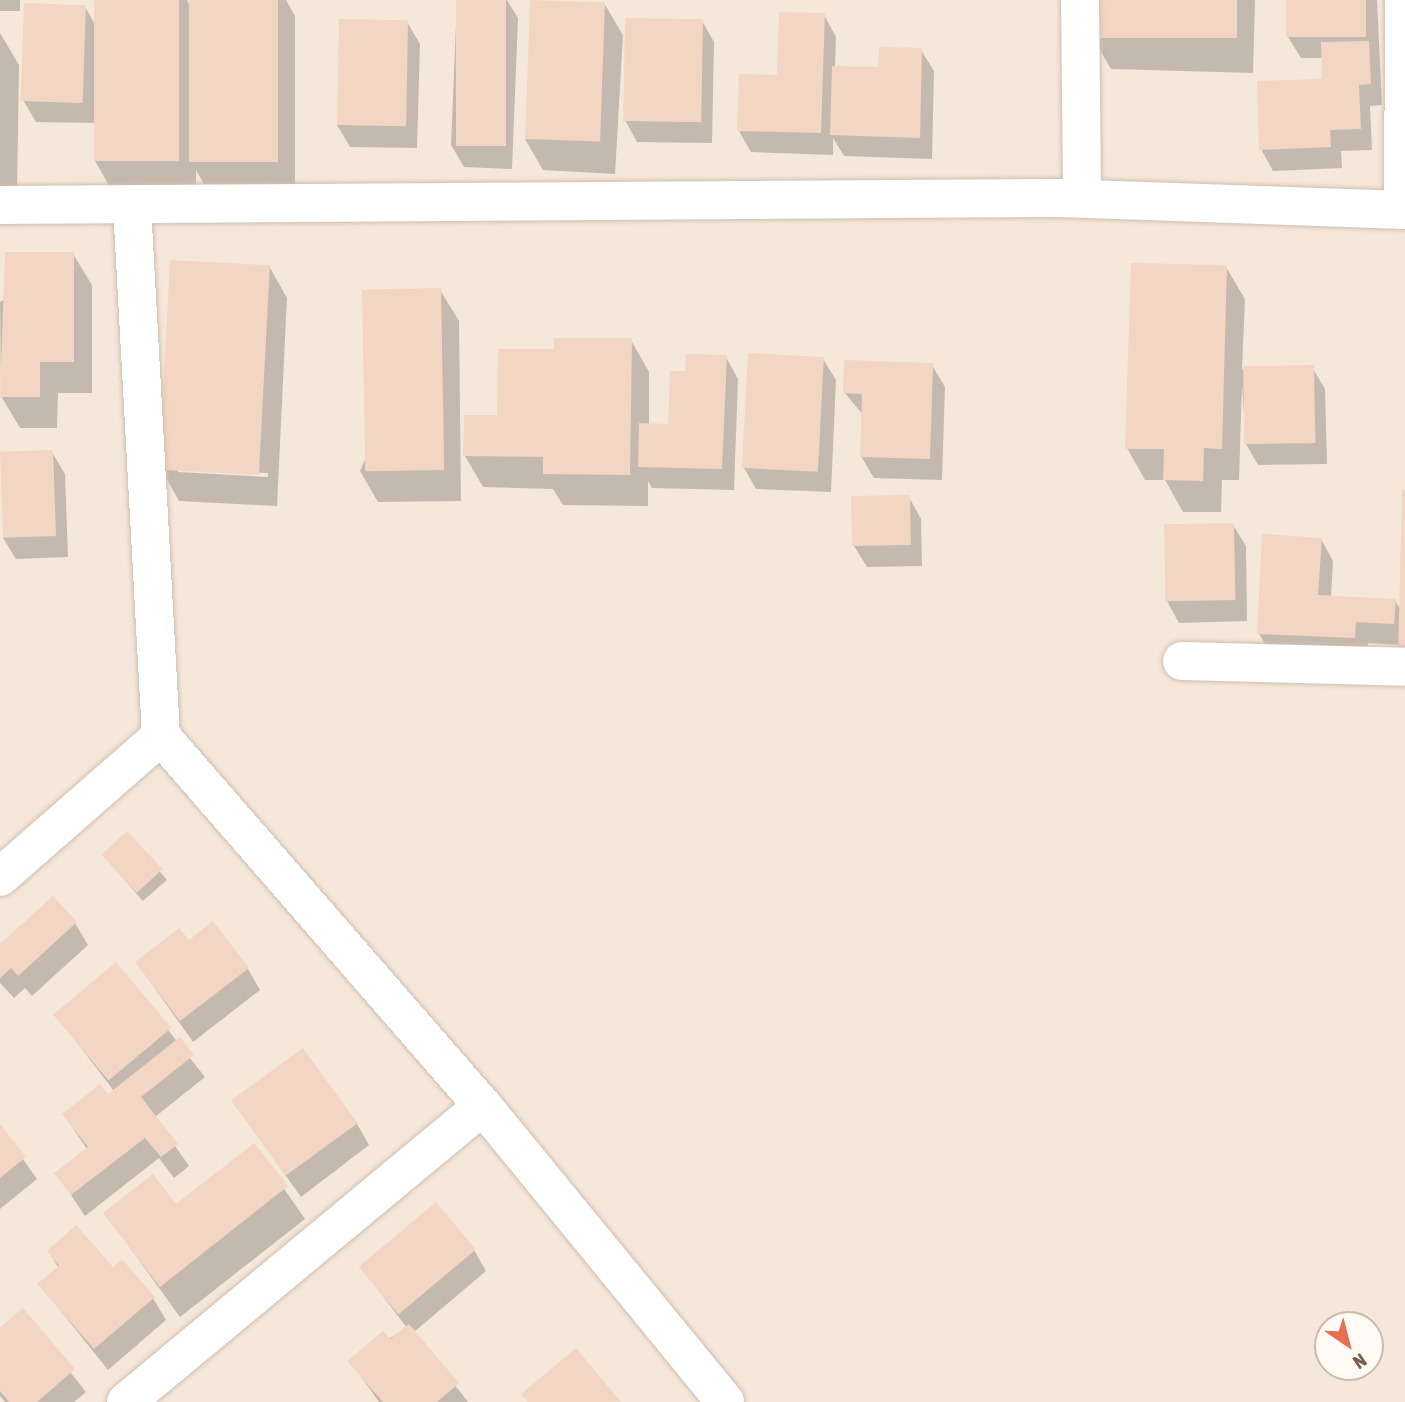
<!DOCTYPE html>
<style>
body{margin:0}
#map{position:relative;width:1405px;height:1402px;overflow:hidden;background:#fdf6ec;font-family:"Asap Condensed",sans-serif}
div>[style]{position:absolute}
.residential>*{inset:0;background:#f5e8da}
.shadow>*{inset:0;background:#0003;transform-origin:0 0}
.building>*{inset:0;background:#f3d5c3;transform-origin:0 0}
.roads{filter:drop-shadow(0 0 2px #d1beb0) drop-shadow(0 0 2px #d1beb0)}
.minor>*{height:38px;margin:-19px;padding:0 19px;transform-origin:19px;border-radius:19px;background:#fff}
span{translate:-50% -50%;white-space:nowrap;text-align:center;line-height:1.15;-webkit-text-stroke:5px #fffaf3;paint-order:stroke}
.north{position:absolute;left:1314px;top:1311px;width:70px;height:70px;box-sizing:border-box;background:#fffaf3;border:2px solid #cabbb1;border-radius:50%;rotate:145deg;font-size:19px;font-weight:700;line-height:28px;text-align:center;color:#7a5c4d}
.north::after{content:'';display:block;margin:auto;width:24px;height:32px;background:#e76f51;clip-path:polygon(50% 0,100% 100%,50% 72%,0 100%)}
</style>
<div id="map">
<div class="residential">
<i style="clip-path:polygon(evenodd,0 0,1405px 0,1405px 1402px,0 1402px,0 0,1328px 1325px,1370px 1325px,1370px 1367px,1328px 1367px,1328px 1325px)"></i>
</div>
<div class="shadow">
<i style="left:0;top:0;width:20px;height:11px"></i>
<i style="clip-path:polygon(96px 0,187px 0,191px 8px,191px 0,286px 0,295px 16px,295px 193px,209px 193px,196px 170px,196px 193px,113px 192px,95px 161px,95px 123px,36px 122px,23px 100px,85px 7px,96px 26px)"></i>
<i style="clip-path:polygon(457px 0,507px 0,518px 18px,512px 169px,464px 167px,451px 145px)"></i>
<i style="clip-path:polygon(1093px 0,1255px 0,1253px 73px,1111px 69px,1093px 38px)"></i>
<i style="clip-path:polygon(1287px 0,1377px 0,1382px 105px,1370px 106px,1372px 150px,1341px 151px,1342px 168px,1273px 171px,1261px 149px,1324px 80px,1323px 58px,1301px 58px,1288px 37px)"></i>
<i style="clip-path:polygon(604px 3px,623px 35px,615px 174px,543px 170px,525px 139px)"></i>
<i style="clip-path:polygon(824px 15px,836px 37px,835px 68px,880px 69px,921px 50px,934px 71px,932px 159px,844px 156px,833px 138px,833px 155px,751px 152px,739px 131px)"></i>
<i style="clip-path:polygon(702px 21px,714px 42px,712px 143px,637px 142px,625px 120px)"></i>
<i style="clip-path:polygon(407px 22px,420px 44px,417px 148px,350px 147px,337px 125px)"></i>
<i style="clip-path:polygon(0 33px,19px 65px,17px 193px,0 192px)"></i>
<i style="clip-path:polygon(73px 254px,92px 285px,92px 393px,58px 393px,57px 428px,20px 428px,1px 396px,0 302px)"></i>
<i style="clip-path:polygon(evenodd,269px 266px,287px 298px,277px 506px,179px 501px,161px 469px,269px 266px,178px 469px,268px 473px,268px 477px,178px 472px,178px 469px)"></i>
<i style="clip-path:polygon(1226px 267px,1245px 299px,1242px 369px,1312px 367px,1325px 389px,1327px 464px,1258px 465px,1246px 444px,1242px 386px,1239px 480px,1222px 480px,1221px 512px,1183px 512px,1165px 480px,1145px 480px,1127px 448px)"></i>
<i style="clip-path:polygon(440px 290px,459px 321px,461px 501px,378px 502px,360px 471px)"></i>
<i style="clip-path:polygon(631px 340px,649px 372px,649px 425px,669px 426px,686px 373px,726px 357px,738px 379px,734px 490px,652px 488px,648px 481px,648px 506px,563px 505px,553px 489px,483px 487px,465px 456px,556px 351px)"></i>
<i style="clip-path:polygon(823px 359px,836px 380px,831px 492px,756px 489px,744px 468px)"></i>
<i style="clip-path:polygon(932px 365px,945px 387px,942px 480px,874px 478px,861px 456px,863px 415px,845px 393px)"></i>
<i style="clip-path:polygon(52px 452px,65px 474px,68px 557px,16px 559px,3px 538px)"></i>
<i style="clip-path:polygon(1405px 492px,1400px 645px,1368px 643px,1367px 660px,1272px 655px,1259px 634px,1321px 539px,1333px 561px,1331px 597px,1395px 600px,1401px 611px)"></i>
<i style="clip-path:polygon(909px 497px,921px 519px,922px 566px,867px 567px,854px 546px)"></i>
<i style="clip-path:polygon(1233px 525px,1246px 546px,1247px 621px,1179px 623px,1167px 601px)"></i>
<i style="left:127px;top:834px;width:61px;height:32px;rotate:49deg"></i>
<i style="clip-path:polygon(75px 923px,88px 945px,32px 996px,25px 988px,14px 998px,0 983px,0 947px)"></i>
<i style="clip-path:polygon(188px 942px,248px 969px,260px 990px,193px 1042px,137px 963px)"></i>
<i style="clip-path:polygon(116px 964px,205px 1077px,155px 1117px,189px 1166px,174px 1178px,159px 1158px,85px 1216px,57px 1174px,87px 1149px,64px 1115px,114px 1091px,55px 1014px)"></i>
<i style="clip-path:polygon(233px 1102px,357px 1124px,369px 1145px,301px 1197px)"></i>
<i style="clip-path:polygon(0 1127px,37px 1179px,0 1209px)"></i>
<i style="clip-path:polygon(254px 1145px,305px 1219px,180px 1317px,105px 1213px,175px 1206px)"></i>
<i style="clip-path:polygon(474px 1250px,486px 1271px,414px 1332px,468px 1402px,379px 1402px,350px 1361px,407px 1328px,361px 1267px)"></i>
<i style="clip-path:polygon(49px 1252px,113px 1270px,153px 1298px,166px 1320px,108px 1370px,40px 1285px,59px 1269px)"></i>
<i style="clip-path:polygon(22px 1311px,86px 1392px,74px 1402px,5px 1402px,0 1396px,0 1329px)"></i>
</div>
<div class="building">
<i style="left:94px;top:0;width:85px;height:161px"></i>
<i style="left:189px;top:0;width:89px;height:162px"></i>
<i style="left:456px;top:0;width:50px;height:146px"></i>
<i style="left:530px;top:0;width:75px;height:139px;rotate:2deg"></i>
<i style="left:1092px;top:0;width:145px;height:38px"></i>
<i style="left:1286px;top:0;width:80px;height:37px"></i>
<i style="left:24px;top:3px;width:62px;height:98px;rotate:2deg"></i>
<i style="clip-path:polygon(779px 12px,825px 13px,821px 133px,737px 131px,739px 74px,777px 75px)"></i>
<i style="left:625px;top:18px;width:78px;height:103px;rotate:1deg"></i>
<i style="left:339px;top:19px;width:69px;height:106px;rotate:1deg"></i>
<i style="clip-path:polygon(1369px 41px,1371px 84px,1359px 85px,1361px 129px,1330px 130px,1331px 147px,1259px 150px,1257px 81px,1322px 79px,1321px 42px)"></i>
<i style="clip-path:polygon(879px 47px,922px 48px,920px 138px,830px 135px,832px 66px,878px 67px)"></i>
<i style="clip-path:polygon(5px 252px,74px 252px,74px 362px,40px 362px,40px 397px,0 397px)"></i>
<i style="left:170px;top:260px;width:100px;height:210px;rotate:3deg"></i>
<i style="clip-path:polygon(1131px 263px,1227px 265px,1222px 449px,1204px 448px,1203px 481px,1163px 480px,1164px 449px,1125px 449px)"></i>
<i style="left:441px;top:288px;width:182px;height:79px;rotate:89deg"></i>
<i style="clip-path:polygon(554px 338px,632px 338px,630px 475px,543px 474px,543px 457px,463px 456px,464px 415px,497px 415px,498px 349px,554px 349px)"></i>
<i style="left:748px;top:353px;width:76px;height:115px;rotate:3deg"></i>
<i style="clip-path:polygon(686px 354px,727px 355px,722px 469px,638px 467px,639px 423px,668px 424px,670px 371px,685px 371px)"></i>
<i style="clip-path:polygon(844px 360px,933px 363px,930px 459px,860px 457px,862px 394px,843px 393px)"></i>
<i style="left:1314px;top:365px;width:78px;height:71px;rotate:89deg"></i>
<i style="left:53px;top:450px;width:86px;height:53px;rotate:88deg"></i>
<i style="clip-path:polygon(1402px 490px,1405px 490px,1405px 658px,1398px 658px)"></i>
<i style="left:910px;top:495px;width:50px;height:59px;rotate:89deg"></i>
<i style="left:1234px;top:523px;width:77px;height:70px;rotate:89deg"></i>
<i style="clip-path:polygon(1262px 534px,1322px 538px,1318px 595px,1396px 599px,1394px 624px,1356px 622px,1355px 638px,1257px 634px)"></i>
<i style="left:127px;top:831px;width:52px;height:35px;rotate:47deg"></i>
<i style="clip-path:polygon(53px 896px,77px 922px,18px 976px,11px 968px,0 978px,0 944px)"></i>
<i style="clip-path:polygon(213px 921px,249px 968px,180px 1021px,135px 962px,179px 928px,189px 940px)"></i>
<i style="left:116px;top:962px;width:86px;height:82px;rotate:50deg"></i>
<i style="clip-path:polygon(180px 1037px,194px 1055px,141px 1097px,178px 1144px,161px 1157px,145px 1138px,71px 1195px,54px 1173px,88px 1147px,62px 1114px,100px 1084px,108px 1094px)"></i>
<i style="left:303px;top:1048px;width:93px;height:89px;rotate:54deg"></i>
<i style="clip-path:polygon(0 1124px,26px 1157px,0 1178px)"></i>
<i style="clip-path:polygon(254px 1143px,288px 1186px,160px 1287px,103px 1213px,153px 1174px,176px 1204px)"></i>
<i style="left:436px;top:1202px;width:62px;height:101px;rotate:50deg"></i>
<i style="clip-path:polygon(76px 1225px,113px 1267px,122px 1259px,155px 1297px,94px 1349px,37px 1284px,59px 1266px,47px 1251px)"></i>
<i style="clip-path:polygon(23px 1308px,75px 1369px,37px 1402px,9px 1402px,0 1391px,0 1327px)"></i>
<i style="clip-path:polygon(409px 1324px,459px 1383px,437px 1402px,383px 1402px,347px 1361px,383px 1331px,390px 1339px)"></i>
<i style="clip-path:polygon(576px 1348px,621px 1402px,528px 1402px,521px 1394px)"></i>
</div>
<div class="roads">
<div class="minor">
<i style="left:1080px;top:0;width:198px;rotate:89.4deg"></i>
<i style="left:0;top:205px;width:1059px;rotate:-0.38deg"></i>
<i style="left:1059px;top:198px;width:346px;rotate:2deg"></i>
<i style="left:1403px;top:210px;width:210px;rotate:-89.7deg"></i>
<i style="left:1182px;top:661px;width:223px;rotate:1.5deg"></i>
<i style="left:161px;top:736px;width:490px;rotate:49deg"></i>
<i style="left:483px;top:1106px;width:382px;rotate:50.7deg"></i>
<i style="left:0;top:877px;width:214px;rotate:-41.2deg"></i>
<i style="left:161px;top:736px;width:532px;rotate:-93.13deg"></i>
<i style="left:126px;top:1402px;width:464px;rotate:-39.7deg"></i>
</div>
</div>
<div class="north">N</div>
</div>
